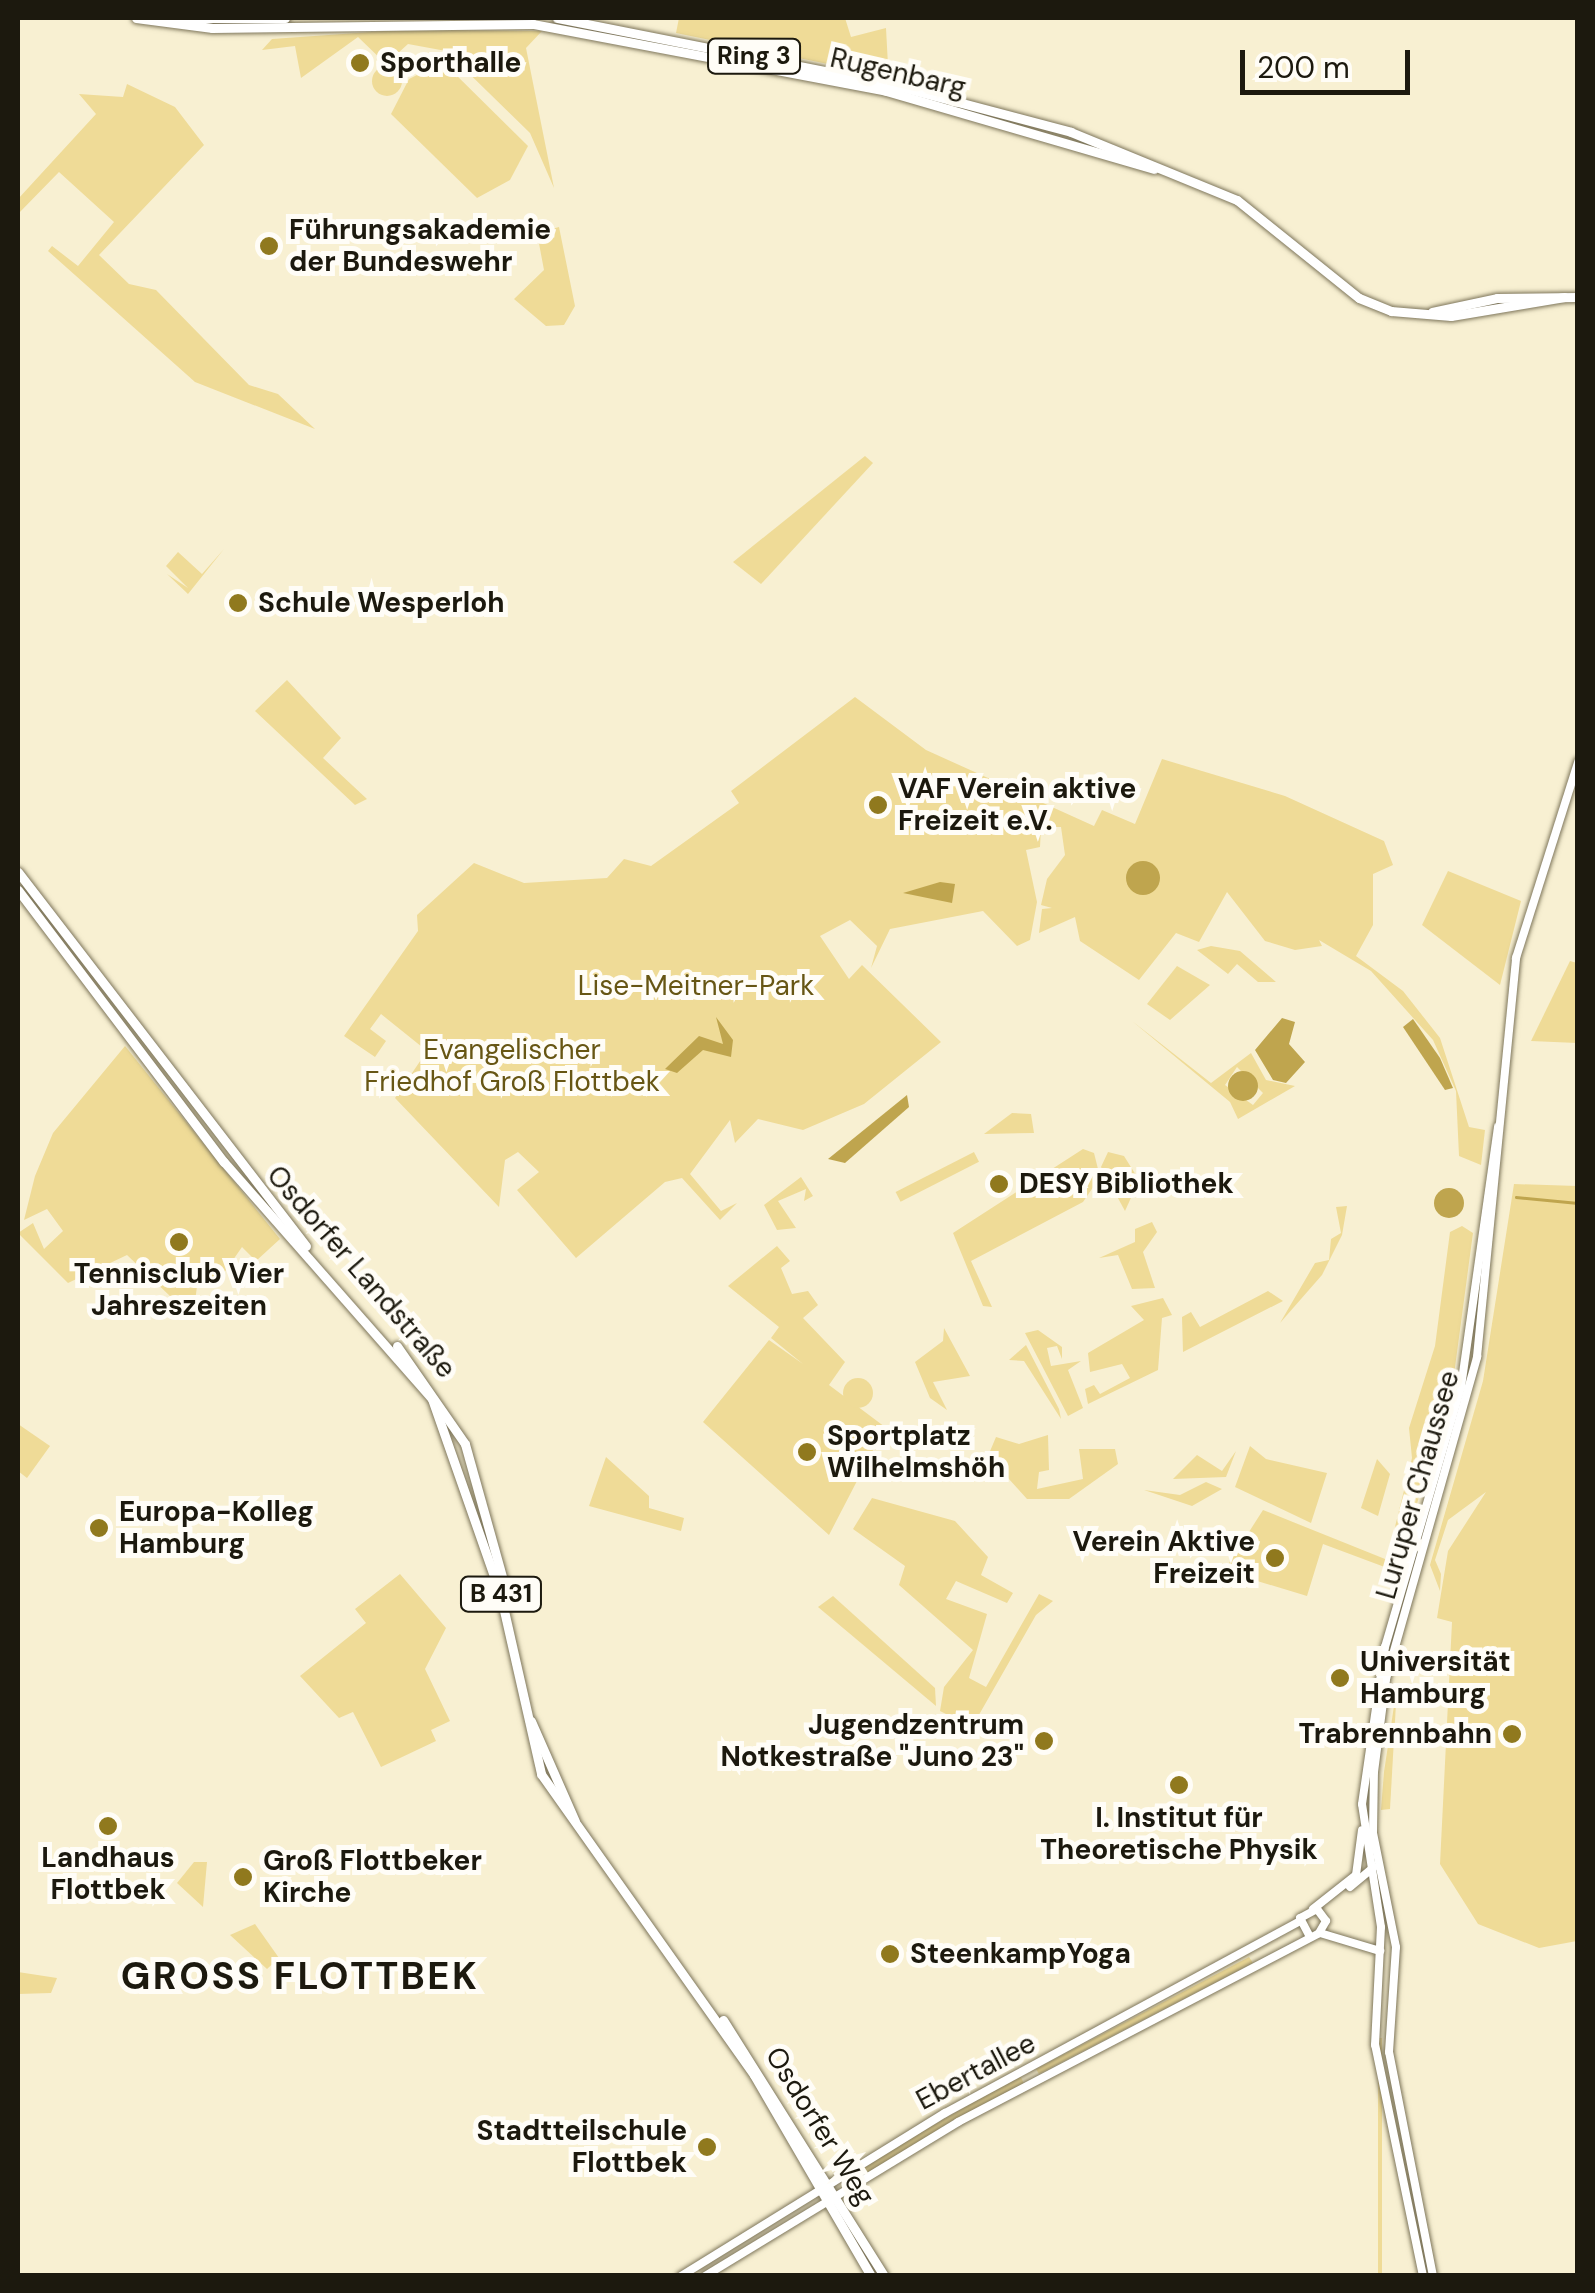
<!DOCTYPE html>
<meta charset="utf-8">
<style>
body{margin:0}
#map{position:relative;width:1595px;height:2293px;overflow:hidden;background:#f8f0d2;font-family:"DM Sans",sans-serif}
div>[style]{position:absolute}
.green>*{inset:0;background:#efdb97;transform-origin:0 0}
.round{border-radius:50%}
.water>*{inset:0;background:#bfa54e}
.stream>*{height:2.5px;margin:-1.25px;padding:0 1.25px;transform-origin:1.25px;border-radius:1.25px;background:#bfa54e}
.roads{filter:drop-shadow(0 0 2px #7e765b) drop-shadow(0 0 2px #7e765b)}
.secondary>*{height:8px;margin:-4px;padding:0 4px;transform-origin:4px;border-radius:4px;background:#fff}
.primary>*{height:9px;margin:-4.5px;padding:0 4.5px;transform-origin:4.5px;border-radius:4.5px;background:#fff}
.dots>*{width:28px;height:28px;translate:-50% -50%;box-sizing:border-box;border:5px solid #fffdf7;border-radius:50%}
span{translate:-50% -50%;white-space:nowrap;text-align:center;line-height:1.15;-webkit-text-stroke:10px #fffdf7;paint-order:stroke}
.shield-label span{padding:2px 8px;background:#fffdf7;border:2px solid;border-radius:8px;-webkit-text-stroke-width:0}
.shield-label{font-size:25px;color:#1c190e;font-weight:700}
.poi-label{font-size:28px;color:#1c190e;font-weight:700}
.left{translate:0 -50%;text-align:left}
.right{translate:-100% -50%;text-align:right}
.street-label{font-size:28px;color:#1c190e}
.park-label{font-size:28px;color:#675614}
.district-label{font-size:38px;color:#1c190e;font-weight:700;letter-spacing:2.5px}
.frame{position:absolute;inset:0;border:20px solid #1c190e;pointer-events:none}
.scale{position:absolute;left:1240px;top:50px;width:170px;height:45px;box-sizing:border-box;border:5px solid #1c190e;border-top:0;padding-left:12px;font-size:30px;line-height:35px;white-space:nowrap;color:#1c190e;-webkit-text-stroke:8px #fffdf7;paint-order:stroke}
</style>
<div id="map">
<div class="green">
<i style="clip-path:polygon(679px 18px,845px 18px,851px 37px,886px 28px,888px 65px,911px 81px,676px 33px)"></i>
<i style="clip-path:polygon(399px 30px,542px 31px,526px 48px,554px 188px,530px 133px,446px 51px,408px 44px,386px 64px,358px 37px,301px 78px,295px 46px,262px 50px,272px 39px)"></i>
<i style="clip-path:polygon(443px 62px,528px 146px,510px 180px,477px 198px,391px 114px,409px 79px)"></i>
<i class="round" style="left:372px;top:66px;width:30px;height:30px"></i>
<i style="clip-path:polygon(127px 84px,175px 107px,204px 145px,99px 255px,129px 284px,156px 290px,249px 385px,278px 394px,315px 429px,195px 382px,48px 251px,52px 246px,78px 266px,114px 222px,59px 172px,18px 214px,18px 199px,96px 114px,79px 94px,123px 97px)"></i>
<i style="clip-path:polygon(559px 227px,575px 306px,564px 325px,546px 326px,514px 299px,544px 270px,537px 233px)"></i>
<i style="clip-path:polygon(865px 456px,873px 463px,761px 584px,733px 562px)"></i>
<i style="clip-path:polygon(224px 549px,188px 594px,167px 574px,188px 588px,166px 566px,178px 552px,202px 574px)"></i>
<i style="clip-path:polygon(287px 680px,341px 738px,323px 758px,367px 799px,355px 805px,255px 711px)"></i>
<i style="clip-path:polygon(855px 697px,926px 750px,1094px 826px,1102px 810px,1135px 824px,1162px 759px,1285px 796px,1384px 841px,1393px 865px,1373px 874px,1373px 925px,1356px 956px,1403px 991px,1440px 1038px,1469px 1127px,1485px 1130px,1481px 1165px,1459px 1156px,1456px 1091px,1433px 1040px,1371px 971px,1319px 940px,1322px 946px,1295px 950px,1265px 941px,1227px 892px,1199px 942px,1176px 933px,1139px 980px,1080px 941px,1075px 917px,1039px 933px,1042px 909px,1052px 908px,1041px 905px,1047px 879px,1065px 855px,1061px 827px,1041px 827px,1040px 847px,1026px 850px,1037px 902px,1030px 940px,1017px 946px,983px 911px,890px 929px,871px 968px,877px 946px,850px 920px,820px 936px,849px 979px,862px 965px,941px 1042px,864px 1104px,803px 1130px,758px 1119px,735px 1143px,730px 1120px,690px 1174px,721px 1211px,737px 1203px,720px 1220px,682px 1178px,665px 1182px,576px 1258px,517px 1190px,539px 1172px,518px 1152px,505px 1160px,499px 1207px,395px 1098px,427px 1051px,381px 1014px,370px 1029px,386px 1041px,375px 1057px,344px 1036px,418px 931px,417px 915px,474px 863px,524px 883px,607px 878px,624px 859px,651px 866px,739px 803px,731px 791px)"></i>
<i style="clip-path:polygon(1448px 871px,1521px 901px,1500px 985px,1422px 925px)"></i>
<i style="clip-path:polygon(1211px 946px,1240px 951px,1276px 982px,1258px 982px,1237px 964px,1228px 974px,1197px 950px)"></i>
<i style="clip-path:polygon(1570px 961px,1577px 963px,1577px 1043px,1531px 1041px)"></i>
<i style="clip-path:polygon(1177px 966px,1210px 985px,1170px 1020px,1147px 1004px)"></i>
<i style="clip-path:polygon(evenodd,1132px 1021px,1211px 1083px,1251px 1053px,1266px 1080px,1295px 1086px,1238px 1119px,1230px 1102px,1132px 1021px,1237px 1067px,1263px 1093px,1253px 1105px,1225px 1085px,1237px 1067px)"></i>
<i style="clip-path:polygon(125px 1046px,280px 1239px,256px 1261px,242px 1247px,217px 1283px,198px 1278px,193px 1318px,127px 1255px,68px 1283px,18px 1233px,33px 1223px,44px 1249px,63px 1231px,47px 1209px,24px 1220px,35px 1176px,53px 1133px)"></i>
<i style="clip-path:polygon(1012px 1113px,1031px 1114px,1034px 1133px,984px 1134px)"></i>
<i style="clip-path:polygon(1083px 1149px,1094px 1153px,1100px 1177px,1083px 1202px,971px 1261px,992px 1307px,983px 1306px,953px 1233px)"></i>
<i style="left:974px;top:1152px;width:11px;height:88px;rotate:63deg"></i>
<i style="clip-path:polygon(1108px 1152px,1124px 1156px,1139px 1180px,1125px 1211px,1101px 1167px)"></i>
<i style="clip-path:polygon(801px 1177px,813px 1196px,804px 1201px,806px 1189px,778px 1201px,796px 1228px,777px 1230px,764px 1205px)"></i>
<i style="clip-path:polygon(1514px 1184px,1577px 1186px,1577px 1941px,1539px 1948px,1478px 1924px,1440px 1864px,1452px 1622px,1437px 1618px,1448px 1551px,1486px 1492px,1448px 1520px,1435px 1560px,1441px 1574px,1440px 1591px,1430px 1565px,1483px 1381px)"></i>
<i style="clip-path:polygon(1347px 1206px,1342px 1235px,1322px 1275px,1280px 1323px,1315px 1263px,1329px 1260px,1331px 1239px,1341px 1233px,1336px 1207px)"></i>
<i style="clip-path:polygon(1152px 1222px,1157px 1232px,1143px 1252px,1155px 1288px,1132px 1289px,1118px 1255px,1099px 1258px,1135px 1242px,1135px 1229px)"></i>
<i style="clip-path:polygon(1462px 1226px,1473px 1233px,1453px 1382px,1403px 1551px,1390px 1547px,1412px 1458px,1409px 1428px,1435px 1346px,1450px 1232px)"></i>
<i style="clip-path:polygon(777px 1246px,790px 1261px,781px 1268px,792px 1294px,808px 1291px,818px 1305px,803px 1318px,845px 1362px,829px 1385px,885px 1427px,829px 1535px,703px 1422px,769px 1340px,803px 1364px,771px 1338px,779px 1327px,728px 1286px)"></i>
<i style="clip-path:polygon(1268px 1291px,1283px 1301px,1183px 1352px,1182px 1317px,1191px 1312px,1200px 1327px)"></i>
<i style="clip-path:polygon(1163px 1298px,1172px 1315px,1162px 1318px,1158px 1370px,1088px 1404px,1085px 1389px,1094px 1385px,1100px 1394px,1130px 1378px,1122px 1364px,1090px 1372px,1088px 1353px,1144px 1320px,1131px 1306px)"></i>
<i style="clip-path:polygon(944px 1328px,970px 1376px,933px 1382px,947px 1410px,930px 1398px,915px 1362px,943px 1341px)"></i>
<i style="clip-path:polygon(1038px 1330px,1062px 1347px,1062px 1359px,1057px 1346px,1047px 1348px,1051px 1366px,1081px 1361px,1068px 1370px,1083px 1408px,1068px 1416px,1025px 1333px)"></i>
<i style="clip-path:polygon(1026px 1345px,1059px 1409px,1061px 1419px,1024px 1361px,1009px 1360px)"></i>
<i class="round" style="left:843px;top:1378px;width:30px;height:30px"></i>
<i style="clip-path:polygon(18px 1424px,50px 1446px,27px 1478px,18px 1471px)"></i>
<i style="clip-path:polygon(1048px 1435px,1049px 1470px,1039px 1472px,1037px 1489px,1083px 1479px,1079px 1449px,1115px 1449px,1118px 1464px,1069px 1499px,1027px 1499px,988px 1456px,996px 1437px,1019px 1444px)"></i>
<i style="clip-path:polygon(1250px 1446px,1266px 1459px,1327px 1473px,1311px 1523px,1235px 1487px)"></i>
<i style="clip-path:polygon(1236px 1451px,1226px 1477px,1173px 1479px,1197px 1455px,1222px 1471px)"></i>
<i style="clip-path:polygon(606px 1457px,649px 1496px,649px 1508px,684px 1518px,681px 1531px,589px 1506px)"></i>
<i style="clip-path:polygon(1377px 1459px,1390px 1474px,1378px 1516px,1361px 1508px)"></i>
<i style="clip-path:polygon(1206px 1482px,1222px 1489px,1192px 1506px,1144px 1490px,1180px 1495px)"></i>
<i style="clip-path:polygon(872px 1498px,955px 1521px,988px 1557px,981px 1575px,1013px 1593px,1007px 1603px,956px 1581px,946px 1599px,987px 1614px,969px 1678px,986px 1687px,1039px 1594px,1053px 1601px,1036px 1615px,972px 1727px,940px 1711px,944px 1687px,973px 1650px,899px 1585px,905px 1566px,853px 1529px)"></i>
<i style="clip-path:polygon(1263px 1510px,1400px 1565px,1398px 1572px,1323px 1544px,1307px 1596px,1224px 1571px)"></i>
<i style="clip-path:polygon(400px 1574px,446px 1628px,425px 1669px,450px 1721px,431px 1730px,436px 1741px,381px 1767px,353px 1712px,339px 1718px,300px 1676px,366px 1623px,355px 1609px)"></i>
<i style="clip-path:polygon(833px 1596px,935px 1688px,936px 1706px,818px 1607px)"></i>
<i style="clip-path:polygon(1397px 1686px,1390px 1809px,1381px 1810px,1384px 1772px)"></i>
<i style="clip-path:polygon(194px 1862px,207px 1862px,203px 1907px,177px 1883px)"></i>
<i style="clip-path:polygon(255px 1924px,279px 1958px,267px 1969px,230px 1935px)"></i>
<i style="clip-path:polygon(1249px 1957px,1253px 1963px,1039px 2074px,1036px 2069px)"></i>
<i style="clip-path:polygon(18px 1972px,57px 1978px,51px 1993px,18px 1994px)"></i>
<i style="left:1378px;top:2038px;width:4px;height:242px"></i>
<i style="clip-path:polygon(1020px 2075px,1024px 2084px,844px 2186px,870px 2162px)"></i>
</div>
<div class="water">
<i class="round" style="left:1126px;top:861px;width:34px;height:34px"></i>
<i style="clip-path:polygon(940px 882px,955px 884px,952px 903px,903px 893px)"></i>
<i style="clip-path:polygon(716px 1017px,733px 1040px,731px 1057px,703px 1050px,677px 1073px,665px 1069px,699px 1036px,723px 1044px)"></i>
<i style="clip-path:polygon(1282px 1018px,1295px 1022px,1289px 1044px,1305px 1062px,1286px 1083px,1273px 1080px,1255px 1050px)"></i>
<i style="clip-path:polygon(1413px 1019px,1440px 1058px,1453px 1088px,1445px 1090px,1403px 1027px)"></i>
<i class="round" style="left:1228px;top:1071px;width:30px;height:30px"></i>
<i style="clip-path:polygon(907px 1095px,909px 1107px,845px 1163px,828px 1159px)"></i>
<i class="round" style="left:1434px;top:1188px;width:30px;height:30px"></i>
</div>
<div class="stream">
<i style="left:1516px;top:1197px;width:62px;rotate:5.5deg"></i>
</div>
<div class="roads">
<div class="secondary">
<i style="left:1350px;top:1887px;width:31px;rotate:-40deg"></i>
<i style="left:1313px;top:1909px;width:55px;rotate:-38.3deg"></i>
<i style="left:1356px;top:1875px;width:45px;rotate:-82.4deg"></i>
<i style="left:1320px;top:1933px;width:63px;rotate:16.7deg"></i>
<i style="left:681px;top:2276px;width:310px;rotate:-31.7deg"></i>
<i style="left:945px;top:2113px;width:404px;rotate:-28.4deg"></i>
<i style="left:705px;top:2276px;width:296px;rotate:-31.3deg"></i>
<i style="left:958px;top:2122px;width:407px;rotate:-27.6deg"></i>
<i style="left:1319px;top:1933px;width:14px;rotate:-60deg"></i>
<i style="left:1326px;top:1921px;width:15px;rotate:-127deg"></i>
<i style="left:1317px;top:1909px;width:19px;rotate:152deg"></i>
<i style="left:1300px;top:1918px;width:19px;rotate:62deg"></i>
<i style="left:1423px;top:2276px;width:236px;rotate:-101.7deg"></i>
<i style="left:1375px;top:2045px;width:118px;rotate:-87.1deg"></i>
<i style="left:1381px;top:1927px;width:124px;rotate:-98.8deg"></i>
<i style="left:1362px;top:1804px;width:159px;rotate:-81.7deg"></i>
<i style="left:1385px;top:1647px;width:271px;rotate:-73.7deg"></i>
<i style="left:1461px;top:1387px;width:263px;rotate:-81.9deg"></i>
<i style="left:1433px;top:2276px;width:228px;rotate:-101.1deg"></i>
<i style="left:1389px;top:2052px;width:105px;rotate:-86.2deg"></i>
<i style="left:1396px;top:1947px;width:116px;rotate:-101.4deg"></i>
<i style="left:1373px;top:1833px;width:61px;rotate:-89.1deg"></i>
<i style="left:1374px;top:1772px;width:94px;rotate:-82.6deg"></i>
<i style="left:1386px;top:1679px;width:335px;rotate:-74.2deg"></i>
<i style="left:1477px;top:1357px;width:401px;rotate:-84.4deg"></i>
<i style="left:1516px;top:958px;width:206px;rotate:-72.4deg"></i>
</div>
<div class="primary">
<i style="left:136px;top:18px;width:77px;rotate:7.5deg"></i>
<i style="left:212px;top:28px;width:321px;rotate:-0.7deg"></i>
<i style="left:533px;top:24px;width:359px;rotate:10.7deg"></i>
<i style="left:886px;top:91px;width:279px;rotate:16.2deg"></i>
<i style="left:175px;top:18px;width:110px"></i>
<i style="left:557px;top:18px;width:335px;rotate:11.2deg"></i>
<i style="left:886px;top:83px;width:191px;rotate:14.8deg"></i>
<i style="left:1071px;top:132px;width:179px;rotate:22.3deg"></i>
<i style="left:1237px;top:200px;width:156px;rotate:38.8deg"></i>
<i style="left:1359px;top:298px;width:35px;rotate:22deg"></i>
<i style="left:1391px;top:311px;width:60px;rotate:4.8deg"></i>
<i style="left:1451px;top:316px;width:115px;rotate:-9.5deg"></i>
<i style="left:1432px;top:312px;width:66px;rotate:-12.2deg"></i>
<i style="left:1497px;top:298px;width:81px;rotate:-0.7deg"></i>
<i style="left:18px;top:872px;width:472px;rotate:52.4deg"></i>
<i style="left:18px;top:890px;width:341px;rotate:52.9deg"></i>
<i style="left:224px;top:1162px;width:315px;rotate:48.7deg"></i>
<i style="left:432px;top:1399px;width:206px;rotate:70.7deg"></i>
<i style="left:500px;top:1593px;width:186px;rotate:77.2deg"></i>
<i style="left:541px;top:1774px;width:369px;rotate:54.7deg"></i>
<i style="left:754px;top:2075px;width:233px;rotate:59.8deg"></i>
<i style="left:397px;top:1346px;width:119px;rotate:55.2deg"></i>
<i style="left:465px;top:1444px;width:164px;rotate:74.4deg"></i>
<i style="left:531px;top:1721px;width:109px;rotate:66.3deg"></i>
<i style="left:723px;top:2020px;width:302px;rotate:57.8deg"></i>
</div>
</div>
<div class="dots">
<i style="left:360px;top:63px;background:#90791e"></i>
<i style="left:269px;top:246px;background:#90791e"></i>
<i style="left:238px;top:603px;background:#90791e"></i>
<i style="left:878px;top:805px;background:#90791e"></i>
<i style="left:999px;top:1184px;background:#90791e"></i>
<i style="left:179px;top:1242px;background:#90791e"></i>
<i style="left:807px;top:1452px;background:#90791e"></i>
<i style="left:99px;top:1528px;background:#90791e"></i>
<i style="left:1275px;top:1558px;background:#90791e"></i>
<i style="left:1340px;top:1678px;background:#90791e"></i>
<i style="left:1512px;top:1734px;background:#90791e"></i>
<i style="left:1044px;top:1741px;background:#90791e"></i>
<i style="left:1179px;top:1785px;background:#90791e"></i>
<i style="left:108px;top:1826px;background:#90791e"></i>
<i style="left:243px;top:1877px;background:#90791e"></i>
<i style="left:890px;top:1954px;background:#90791e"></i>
<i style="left:707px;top:2147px;background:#90791e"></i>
</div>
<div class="shield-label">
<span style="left:754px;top:56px">Ring 3</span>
<span style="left:501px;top:1594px">B 431</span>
</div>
<div class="poi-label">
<span class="left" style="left:380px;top:63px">Sporthalle</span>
<span class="left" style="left:289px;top:246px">Führungsakademie<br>der Bundeswehr</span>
<span class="left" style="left:258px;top:603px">Schule Wesperloh</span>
<span class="left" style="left:898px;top:805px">VAF Verein aktive<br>Freizeit e.V.</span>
<span class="left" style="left:1019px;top:1184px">DESY Bibliothek</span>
<span style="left:179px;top:1290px">Tennisclub Vier<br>Jahreszeiten</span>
<span class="left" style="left:827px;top:1452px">Sportplatz<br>Wilhelmshöh</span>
<span class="left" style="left:119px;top:1528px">Europa-Kolleg<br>Hamburg</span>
<span class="right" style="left:1255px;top:1558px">Verein Aktive<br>Freizeit</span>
<span class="left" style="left:1360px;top:1678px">Universität<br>Hamburg</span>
<span class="right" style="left:1024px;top:1741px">Jugendzentrum<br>Notkestraße "Juno 23"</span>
<span class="right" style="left:1492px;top:1734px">Trabrennbahn</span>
<span style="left:1179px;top:1834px">I. Institut für<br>Theoretische Physik</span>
<span style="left:108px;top:1874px">Landhaus<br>Flottbek</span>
<span class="left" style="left:263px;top:1877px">Groß Flottbeker<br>Kirche</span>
<span class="left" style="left:910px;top:1954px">SteenkampYoga</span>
<span class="right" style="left:687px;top:2147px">Stadtteilschule<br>Flottbek</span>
</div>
<div class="street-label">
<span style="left:898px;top:73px;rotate:13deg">Rugenbarg</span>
<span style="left:361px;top:1272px;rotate:49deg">Osdorfer Landstraße</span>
<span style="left:1418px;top:1485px;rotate:-74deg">Luruper Chaussee</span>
<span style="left:976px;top:2072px;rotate:-28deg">Ebertallee</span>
<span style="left:820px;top:2126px;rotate:58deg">Osdorfer Weg</span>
</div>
<div class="park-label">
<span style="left:696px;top:986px">Lise-Meitner-Park</span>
<span style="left:512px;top:1066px">Evangelischer<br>Friedhof Groß Flottbek</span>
</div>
<div class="district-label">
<span style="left:300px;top:1977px">GROSS FLOTTBEK</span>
</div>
<div class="frame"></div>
<div class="scale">200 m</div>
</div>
